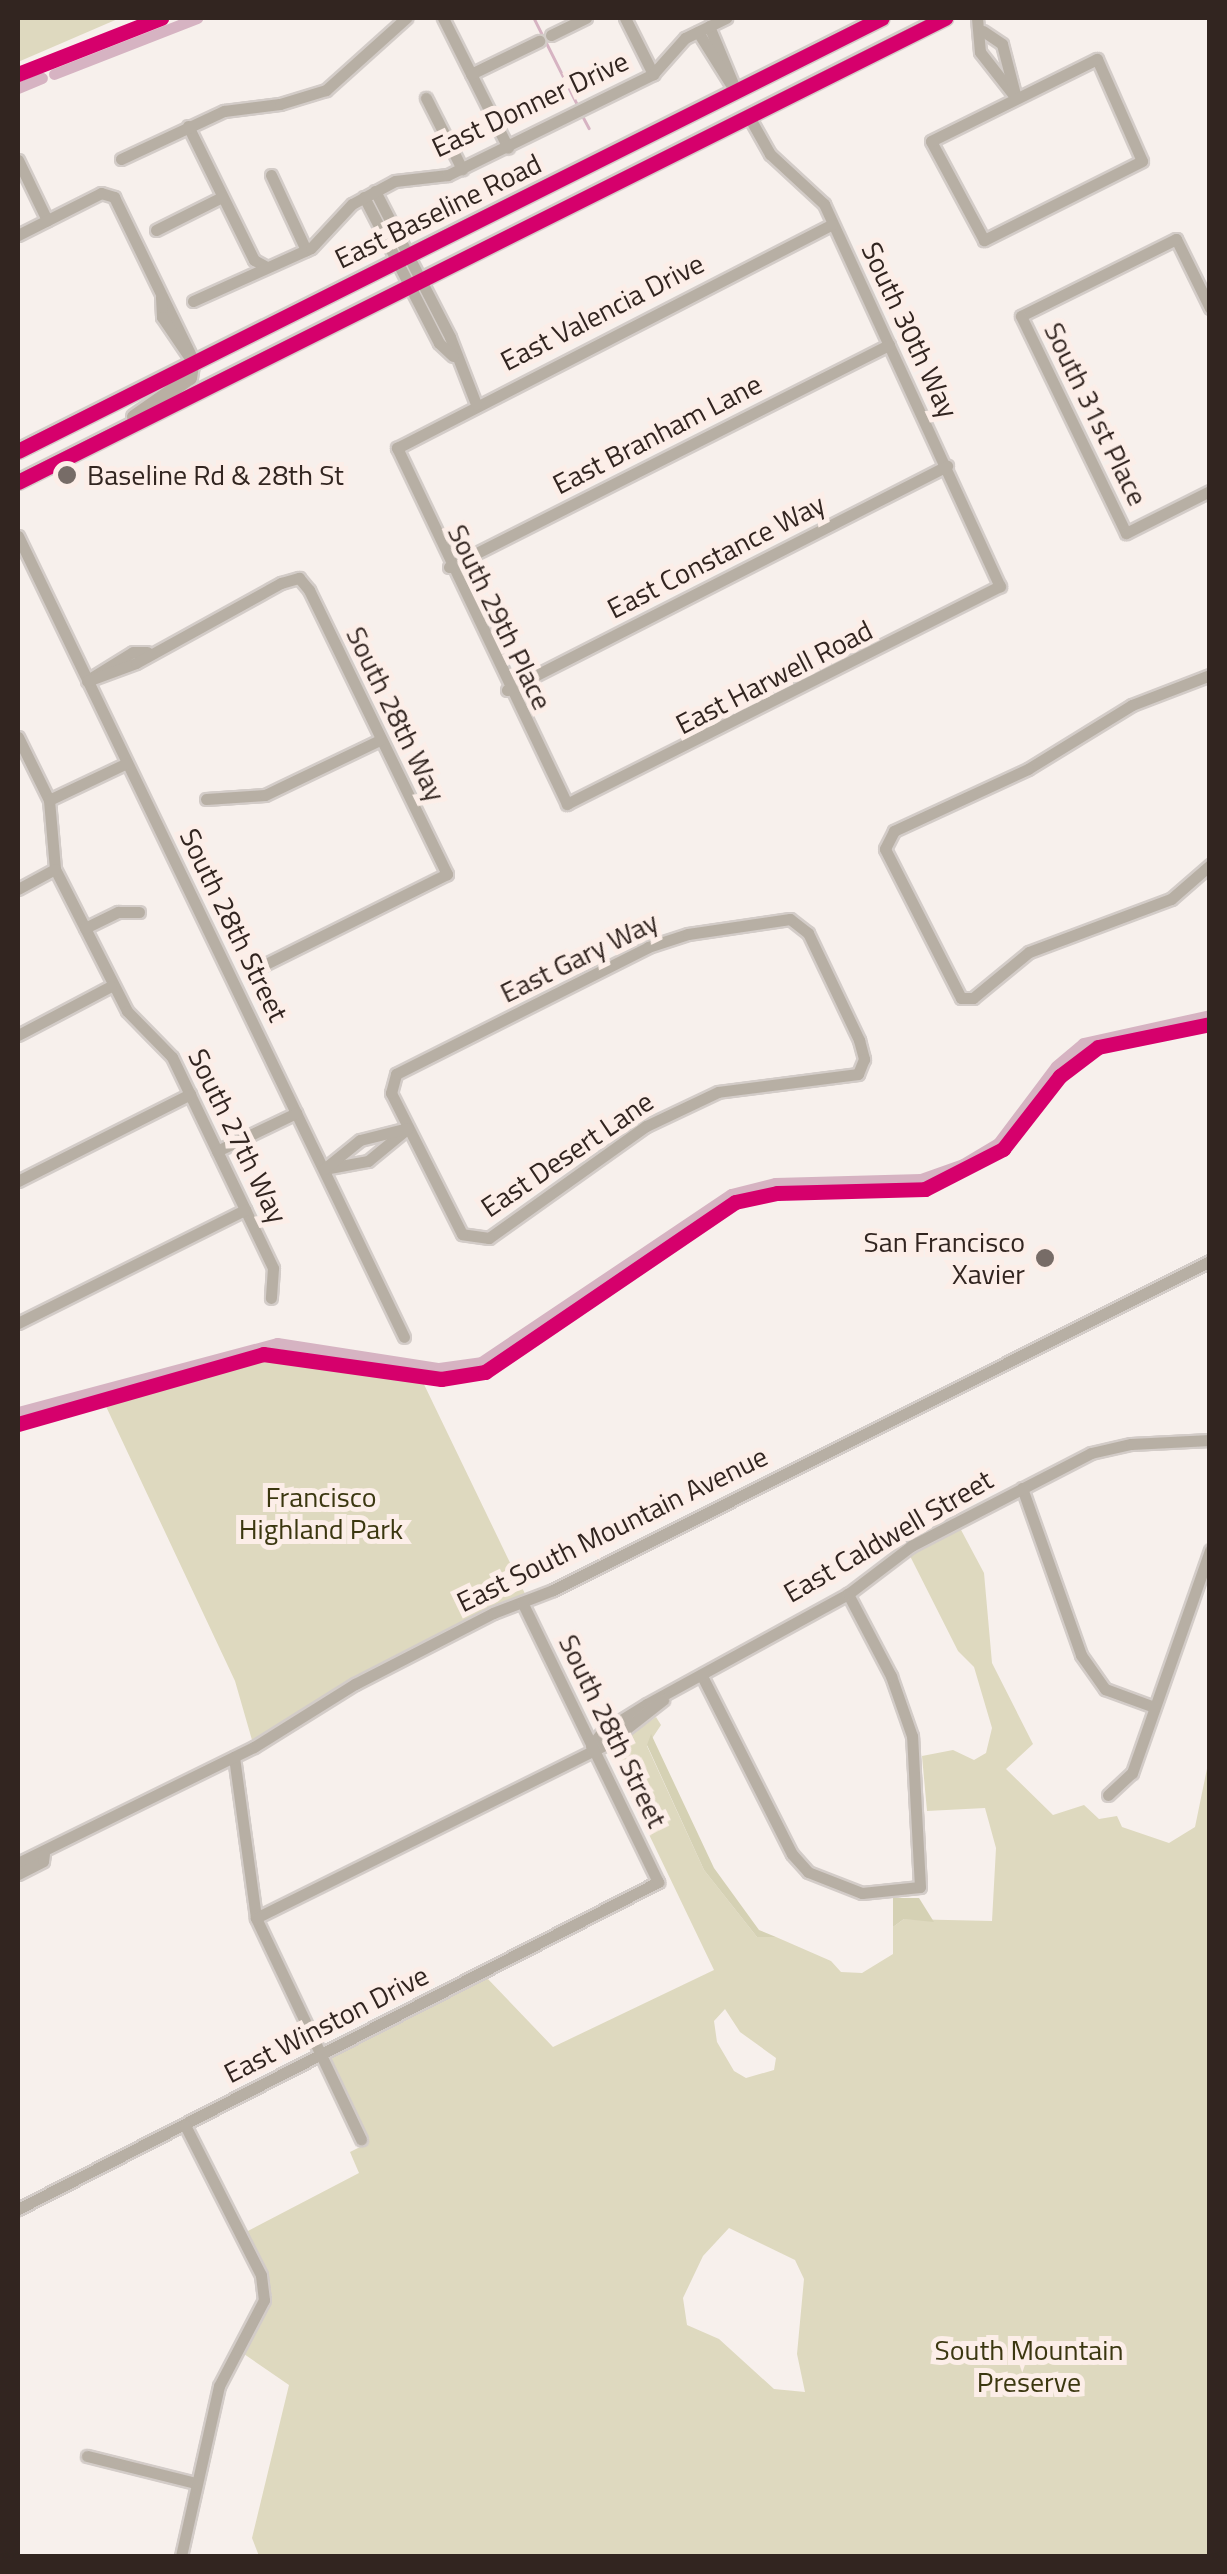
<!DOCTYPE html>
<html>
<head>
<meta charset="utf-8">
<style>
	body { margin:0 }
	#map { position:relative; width:1227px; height:2574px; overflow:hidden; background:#f7f0ec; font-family:"Titillium Web",sans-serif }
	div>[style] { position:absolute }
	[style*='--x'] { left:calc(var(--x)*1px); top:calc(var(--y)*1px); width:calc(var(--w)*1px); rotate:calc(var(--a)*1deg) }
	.green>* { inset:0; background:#ded9bf }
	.forest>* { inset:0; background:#d5d1b4 }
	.stream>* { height:2.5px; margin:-1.25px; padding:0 1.25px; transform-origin:1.25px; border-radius:1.25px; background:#d6b3c2 }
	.canal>* { height:11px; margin:-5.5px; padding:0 5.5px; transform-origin:5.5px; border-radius:5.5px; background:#d6b3c2 }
	.roads { filter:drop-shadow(2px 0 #d3ccc8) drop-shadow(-2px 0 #d3ccc8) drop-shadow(0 2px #d3ccc8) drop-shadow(0 -2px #d3ccc8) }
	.minor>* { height:11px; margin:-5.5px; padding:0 5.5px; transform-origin:5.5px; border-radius:5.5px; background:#b7afa4 }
	.major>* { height:14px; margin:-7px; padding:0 7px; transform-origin:7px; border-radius:7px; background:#b9afa3 }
	.cycleway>* { height:15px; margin:-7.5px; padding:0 7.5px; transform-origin:7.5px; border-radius:7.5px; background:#d6006c }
	.dots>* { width:28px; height:28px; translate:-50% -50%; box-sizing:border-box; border:5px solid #fceee8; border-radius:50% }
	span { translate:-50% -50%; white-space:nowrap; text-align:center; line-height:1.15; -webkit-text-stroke:10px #fceee8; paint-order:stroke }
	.street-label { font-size:28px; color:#322520 }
	.poi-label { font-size:28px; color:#322520 }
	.left { translate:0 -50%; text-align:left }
	.right { translate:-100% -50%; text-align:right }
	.park-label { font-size:28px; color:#3b3710 }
	.frame { position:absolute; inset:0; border:20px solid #322520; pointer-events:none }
</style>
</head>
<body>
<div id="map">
	<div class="green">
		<div style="clip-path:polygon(18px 18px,120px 18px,18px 62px)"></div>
		<div style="clip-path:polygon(285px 1349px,419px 1374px,528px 1600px,254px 1747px,235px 1681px,103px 1400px)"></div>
		<div style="clip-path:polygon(evenodd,960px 1528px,984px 1573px,992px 1663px,1033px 1744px,1006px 1769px,1053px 1815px,1084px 1805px,1099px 1819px,1117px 1816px,1122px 1827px,1169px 1843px,1195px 1827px,1209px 1759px,1209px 2556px,259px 2556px,252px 2538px,289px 2385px,244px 2354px,272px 2296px,246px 2232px,359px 2173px,350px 2152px,368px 2143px,326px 2060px,486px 1977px,553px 2047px,714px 1970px,608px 1749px,656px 1717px,661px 1725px,647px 1746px,704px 1870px,757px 1937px,776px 1937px,831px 1961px,841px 1972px,862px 1973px,893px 1954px,893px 1927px,904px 1919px,992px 1921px,996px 1848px,985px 1808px,927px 1811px,922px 1756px,953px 1750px,974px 1760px,986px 1753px,992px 1728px,974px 1667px,958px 1651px,910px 1556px,960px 1528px,725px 2009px,740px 2032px,776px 2058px,774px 2070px,746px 2078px,734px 2071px,717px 2042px,714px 2021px,725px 2009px,960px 1528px,729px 2228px,795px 2260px,804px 2279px,797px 2354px,805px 2392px,774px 2389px,719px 2339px,687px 2325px,683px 2298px,703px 2256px,729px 2228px)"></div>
	</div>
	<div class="forest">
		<div style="clip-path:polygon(651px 1734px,714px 1868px,759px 1930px,776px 1937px,757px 1937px,704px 1870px,647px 1745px)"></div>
		<div style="clip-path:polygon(893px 1898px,919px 1898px,934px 1922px,904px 1919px,893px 1927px)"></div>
	</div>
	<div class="stream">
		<div style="--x:534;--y:18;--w:98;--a:63.4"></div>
		<div style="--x:581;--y:113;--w:17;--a:62"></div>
	</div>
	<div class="canal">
		<div style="--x:54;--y:74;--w:154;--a:-21.4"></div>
		<div style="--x:18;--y:88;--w:26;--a:-23"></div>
		<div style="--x:18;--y:1412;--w:268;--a:-14.9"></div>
		<div style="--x:277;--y:1343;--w:164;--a:8.8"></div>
		<div style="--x:439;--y:1368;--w:42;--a:-8.1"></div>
		<div style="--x:481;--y:1362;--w:301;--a:-33.9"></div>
		<div style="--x:731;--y:1194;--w:45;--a:-14"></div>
		<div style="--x:775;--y:1183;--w:146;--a:-1.6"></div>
		<div style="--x:921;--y:1179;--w:45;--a:-19.7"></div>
		<div style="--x:963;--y:1164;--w:41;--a:-31"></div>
		<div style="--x:998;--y:1143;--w:96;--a:-53"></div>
		<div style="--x:1056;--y:1066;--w:35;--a:-40"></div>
		<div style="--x:1083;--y:1043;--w:130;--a:-12.4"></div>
	</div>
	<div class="roads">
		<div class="minor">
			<div style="--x:443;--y:18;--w:145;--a:63.4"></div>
			<div style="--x:625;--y:18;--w:63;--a:63.4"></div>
			<div style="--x:977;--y:18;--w:34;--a:85"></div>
			<div style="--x:980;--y:52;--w:58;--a:52"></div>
			<div style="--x:709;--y:26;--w:65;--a:67.4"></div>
			<div style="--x:983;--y:31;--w:23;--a:34"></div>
			<div style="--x:1002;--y:44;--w:56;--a:75.5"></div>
			<div style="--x:698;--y:32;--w:70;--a:57.9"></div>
			<div style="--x:551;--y:35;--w:39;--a:-26"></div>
			<div style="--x:1097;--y:59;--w:111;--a:66.2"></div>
			<div style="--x:1142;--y:161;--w:177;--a:153.4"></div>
			<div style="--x:984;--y:240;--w:112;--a:-118.2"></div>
			<div style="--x:931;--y:141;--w:185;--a:-26.3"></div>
			<div style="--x:471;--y:74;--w:76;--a:-25.9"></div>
			<div style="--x:426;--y:98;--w:80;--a:63.1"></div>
			<div style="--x:748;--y:115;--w:45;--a:60.6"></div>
			<div style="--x:770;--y:154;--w:74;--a:42.8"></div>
			<div style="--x:824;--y:204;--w:421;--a:65.3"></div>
			<div style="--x:1000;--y:586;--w:485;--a:153.3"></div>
			<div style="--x:567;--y:804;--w:395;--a:-115.5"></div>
			<div style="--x:397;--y:448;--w:489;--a:-27.2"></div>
			<div style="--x:188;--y:126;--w:149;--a:63.8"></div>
			<div style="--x:254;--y:260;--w:13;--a:29"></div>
			<div style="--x:121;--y:159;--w:114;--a:-25"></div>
			<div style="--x:224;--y:111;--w:56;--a:-7.1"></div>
			<div style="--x:280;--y:104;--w:48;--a:-16.9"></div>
			<div style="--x:326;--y:90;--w:108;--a:-42"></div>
			<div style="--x:18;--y:160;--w:67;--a:64.2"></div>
			<div style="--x:271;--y:175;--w:83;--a:65"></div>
			<div style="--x:375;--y:191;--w:164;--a:62.8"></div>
			<div style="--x:450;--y:337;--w:72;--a:68.8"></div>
			<div style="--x:364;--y:197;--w:164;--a:62.8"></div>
			<div style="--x:439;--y:343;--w:19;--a:43"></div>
			<div style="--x:156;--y:230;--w:74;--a:-26.6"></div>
			<div style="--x:18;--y:235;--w:93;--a:-26.8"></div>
			<div style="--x:101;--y:193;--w:14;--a:17"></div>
			<div style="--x:114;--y:197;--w:181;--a:64.1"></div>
			<div style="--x:161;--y:297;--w:20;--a:87"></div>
			<div style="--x:162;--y:317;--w:50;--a:55.7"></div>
			<div style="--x:193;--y:301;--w:129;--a:-24.2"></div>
			<div style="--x:311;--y:248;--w:60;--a:-47"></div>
			<div style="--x:352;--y:204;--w:49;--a:-28.1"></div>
			<div style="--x:395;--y:181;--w:53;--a:-6.5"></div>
			<div style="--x:448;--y:175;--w:229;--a:-26.2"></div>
			<div style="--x:653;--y:74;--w:48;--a:-48.4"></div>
			<div style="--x:685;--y:38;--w:46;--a:-26"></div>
			<div style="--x:1210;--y:308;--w:77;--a:-116.2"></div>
			<div style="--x:1176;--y:239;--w:173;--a:153.6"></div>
			<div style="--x:1021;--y:316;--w:241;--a:64.2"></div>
			<div style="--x:1126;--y:533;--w:94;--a:-26.6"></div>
			<div style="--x:18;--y:536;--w:889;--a:64.27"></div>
			<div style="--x:449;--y:567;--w:493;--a:-26.8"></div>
			<div style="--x:1210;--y:675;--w:84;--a:159"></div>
			<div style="--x:1132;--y:705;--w:122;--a:148.4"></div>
			<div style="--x:1028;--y:769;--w:148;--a:155.2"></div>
			<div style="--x:894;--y:831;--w:20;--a:117"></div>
			<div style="--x:885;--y:849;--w:167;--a:63"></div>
			<div style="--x:961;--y:998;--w:12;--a:0"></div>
			<div style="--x:973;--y:998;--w:72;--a:-39.4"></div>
			<div style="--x:1029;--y:952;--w:152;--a:-20.5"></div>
			<div style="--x:1171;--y:899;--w:52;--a:-41.1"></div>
			<div style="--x:91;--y:678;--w:49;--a:-31.8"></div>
			<div style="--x:133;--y:652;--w:14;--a:0"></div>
			<div style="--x:87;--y:681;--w:52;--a:-20.2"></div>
			<div style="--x:136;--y:663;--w:166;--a:-28.9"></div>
			<div style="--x:281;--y:583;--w:19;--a:-16"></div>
			<div style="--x:299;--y:578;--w:16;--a:50"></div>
			<div style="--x:309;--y:590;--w:316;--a:64.1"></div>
			<div style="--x:447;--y:874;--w:216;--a:153.6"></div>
			<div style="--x:507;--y:690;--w:494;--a:-27"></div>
			<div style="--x:18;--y:737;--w:70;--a:63.8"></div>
			<div style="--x:49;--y:800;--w:69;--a:85"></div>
			<div style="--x:55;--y:869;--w:159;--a:63.1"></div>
			<div style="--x:127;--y:1011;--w:64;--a:45.6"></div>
			<div style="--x:172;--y:1057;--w:234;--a:64.4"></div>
			<div style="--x:273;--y:1268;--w:30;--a:94"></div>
			<div style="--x:206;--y:799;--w:59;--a:-3.9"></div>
			<div style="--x:265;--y:795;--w:127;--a:-25.6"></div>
			<div style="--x:49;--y:800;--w:86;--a:-25.4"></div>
			<div style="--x:18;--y:889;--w:42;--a:-28.4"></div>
			<div style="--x:790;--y:919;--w:23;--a:38"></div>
			<div style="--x:808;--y:933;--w:119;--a:64.5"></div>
			<div style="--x:859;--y:1040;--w:20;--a:75"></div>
			<div style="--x:864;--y:1059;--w:16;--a:112"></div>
			<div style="--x:858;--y:1074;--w:141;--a:172.7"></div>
			<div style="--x:718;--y:1092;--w:80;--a:154.7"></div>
			<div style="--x:646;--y:1126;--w:193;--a:144.5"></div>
			<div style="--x:489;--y:1238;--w:27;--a:-172"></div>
			<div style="--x:462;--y:1234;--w:158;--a:-116.7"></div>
			<div style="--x:391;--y:1093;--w:20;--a:-75"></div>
			<div style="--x:396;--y:1074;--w:282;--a:-26.7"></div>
			<div style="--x:648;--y:947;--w:42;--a:-18"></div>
			<div style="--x:688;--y:934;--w:103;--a:-8.4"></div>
			<div style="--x:85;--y:928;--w:37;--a:-26"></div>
			<div style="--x:118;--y:912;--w:21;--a:0"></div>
			<div style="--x:18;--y:1035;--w:105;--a:-27.8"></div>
			<div style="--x:217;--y:1151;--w:88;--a:-25.7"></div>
			<div style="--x:324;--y:1169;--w:45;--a:-10.3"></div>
			<div style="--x:368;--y:1161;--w:52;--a:-39.5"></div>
			<div style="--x:324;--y:1169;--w:46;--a:-38.9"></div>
			<div style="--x:360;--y:1140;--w:49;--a:-14"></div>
			<div style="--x:18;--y:1181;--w:193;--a:-26.8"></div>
			<div style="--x:18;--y:1323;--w:254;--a:-26.5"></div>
			<div style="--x:1022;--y:1488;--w:177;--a:70.5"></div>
			<div style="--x:1081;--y:1655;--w:42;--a:54.8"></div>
			<div style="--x:1105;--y:1689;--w:52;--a:20.2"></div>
			<div style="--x:703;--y:1678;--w:197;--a:63.2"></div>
			<div style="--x:792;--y:1854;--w:24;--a:48"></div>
			<div style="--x:808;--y:1872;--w:58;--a:21.3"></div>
			<div style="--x:862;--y:1893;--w:58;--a:-5.9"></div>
			<div style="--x:920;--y:1887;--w:151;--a:-93"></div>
			<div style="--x:912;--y:1736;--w:64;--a:-109.3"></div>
			<div style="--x:891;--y:1676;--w:93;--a:-117.7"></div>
			<div style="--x:591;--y:1746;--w:18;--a:-52"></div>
			<div style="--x:602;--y:1732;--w:53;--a:-31.9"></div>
			<div style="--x:647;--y:1704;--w:229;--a:-28.7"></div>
			<div style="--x:848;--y:1594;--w:79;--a:-37.3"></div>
			<div style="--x:911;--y:1546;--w:203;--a:-27.3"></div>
			<div style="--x:1091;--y:1453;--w:41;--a:-12.7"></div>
			<div style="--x:1131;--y:1444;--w:79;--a:-2.9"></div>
			<div style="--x:234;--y:1757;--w:162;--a:82.2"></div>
			<div style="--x:256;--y:1918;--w:245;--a:64.6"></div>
			<div style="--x:1108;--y:1795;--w:33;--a:-43"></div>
			<div style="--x:1132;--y:1773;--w:236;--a:-70.7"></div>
			<div style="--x:18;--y:1863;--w:263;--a:-26.2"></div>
			<div style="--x:254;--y:1747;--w:119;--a:-32"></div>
			<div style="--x:355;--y:1684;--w:155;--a:-27.2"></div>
			<div style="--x:493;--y:1613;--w:64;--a:-21"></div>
			<div style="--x:553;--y:1590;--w:735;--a:-26.6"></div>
			<div style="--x:18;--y:1874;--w:28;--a:-27"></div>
			<div style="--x:43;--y:1861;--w:7;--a:-82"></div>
			<div style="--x:256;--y:1918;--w:393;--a:-26.4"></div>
			<div style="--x:608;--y:1743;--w:70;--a:-38"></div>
			<div style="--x:18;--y:2209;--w:719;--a:-27.06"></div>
			<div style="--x:658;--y:1882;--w:311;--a:-115.9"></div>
			<div style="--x:87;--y:2456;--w:111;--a:14"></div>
			<div style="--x:181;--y:2556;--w:174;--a:-77.4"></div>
			<div style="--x:219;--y:2386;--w:97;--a:-62.4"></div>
			<div style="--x:264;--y:2300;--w:25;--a:-97"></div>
			<div style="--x:261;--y:2275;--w:168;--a:-116.9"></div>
		</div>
		<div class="major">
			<div style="--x:134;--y:417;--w:68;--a:-34.9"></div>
			<div style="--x:190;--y:378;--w:18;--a:-81"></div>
			<div style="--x:18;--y:451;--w:966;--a:-26.62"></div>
			<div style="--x:18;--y:482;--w:1037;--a:-26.59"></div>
		</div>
	</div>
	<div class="cycleway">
		<div style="--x:18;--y:74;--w:154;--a:-21.4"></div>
		<div style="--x:18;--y:451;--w:966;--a:-26.62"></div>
		<div style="--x:18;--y:482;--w:1037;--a:-26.59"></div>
		<div style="--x:18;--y:1424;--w:255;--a:-15.9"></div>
		<div style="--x:263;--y:1354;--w:180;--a:8"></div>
		<div style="--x:441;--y:1379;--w:45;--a:-9"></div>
		<div style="--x:485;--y:1372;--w:302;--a:-34.2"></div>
		<div style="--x:735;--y:1202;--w:43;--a:-12.1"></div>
		<div style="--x:777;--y:1193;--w:148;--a:-1.5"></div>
		<div style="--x:925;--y:1189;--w:88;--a:-27.1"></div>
		<div style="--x:1003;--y:1149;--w:93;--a:-52"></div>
		<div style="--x:1060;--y:1076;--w:48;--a:-37.3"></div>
		<div style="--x:1098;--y:1047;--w:114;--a:-11.6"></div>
	</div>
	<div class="dots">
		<div style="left:67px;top:475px;background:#776c67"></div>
		<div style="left:1045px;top:1258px;background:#776c67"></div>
	</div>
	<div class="street-label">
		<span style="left:530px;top:104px;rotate:-25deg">East Donner Drive</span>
		<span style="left:438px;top:211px;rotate:-26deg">East Baseline Road</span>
		<span style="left:602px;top:312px;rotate:-27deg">East Valencia Drive</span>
		<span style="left:910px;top:330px;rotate:65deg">South 30th Way</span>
		<span style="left:1096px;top:414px;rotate:64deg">South 31st Place</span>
		<span style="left:657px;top:434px;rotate:-27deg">East Branham Lane</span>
		<span style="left:716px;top:556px;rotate:-27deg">East Constance Way</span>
		<span style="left:500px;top:617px;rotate:64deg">South 29th Place</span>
		<span style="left:774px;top:677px;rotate:-27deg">East Harwell Road</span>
		<span style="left:396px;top:714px;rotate:64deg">South 28th Way</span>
		<span style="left:234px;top:925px;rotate:64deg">South 28th Street</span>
		<span style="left:579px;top:957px;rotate:-26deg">East Gary Way</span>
		<span style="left:238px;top:1136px;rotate:64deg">South 27th Way</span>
		<span style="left:567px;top:1154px;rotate:-34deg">East Desert Lane</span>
		<span style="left:612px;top:1529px;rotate:-26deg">East South Mountain Avenue</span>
		<span style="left:888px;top:1536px;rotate:-30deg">East Caldwell Street</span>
		<span style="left:613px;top:1731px;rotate:64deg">South 28th Street</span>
		<span style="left:326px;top:2024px;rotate:-27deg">East Winston Drive</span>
	</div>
	<div class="poi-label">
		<span class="left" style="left:87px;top:475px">Baseline Rd &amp; 28th St</span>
		<span class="right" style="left:1025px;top:1258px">San Francisco<br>Xavier</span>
	</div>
	<div class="park-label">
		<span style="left:321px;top:1513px">Francisco<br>Highland Park</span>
		<span style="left:1029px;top:2366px">South Mountain<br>Preserve</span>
	</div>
	<div class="frame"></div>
</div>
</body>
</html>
